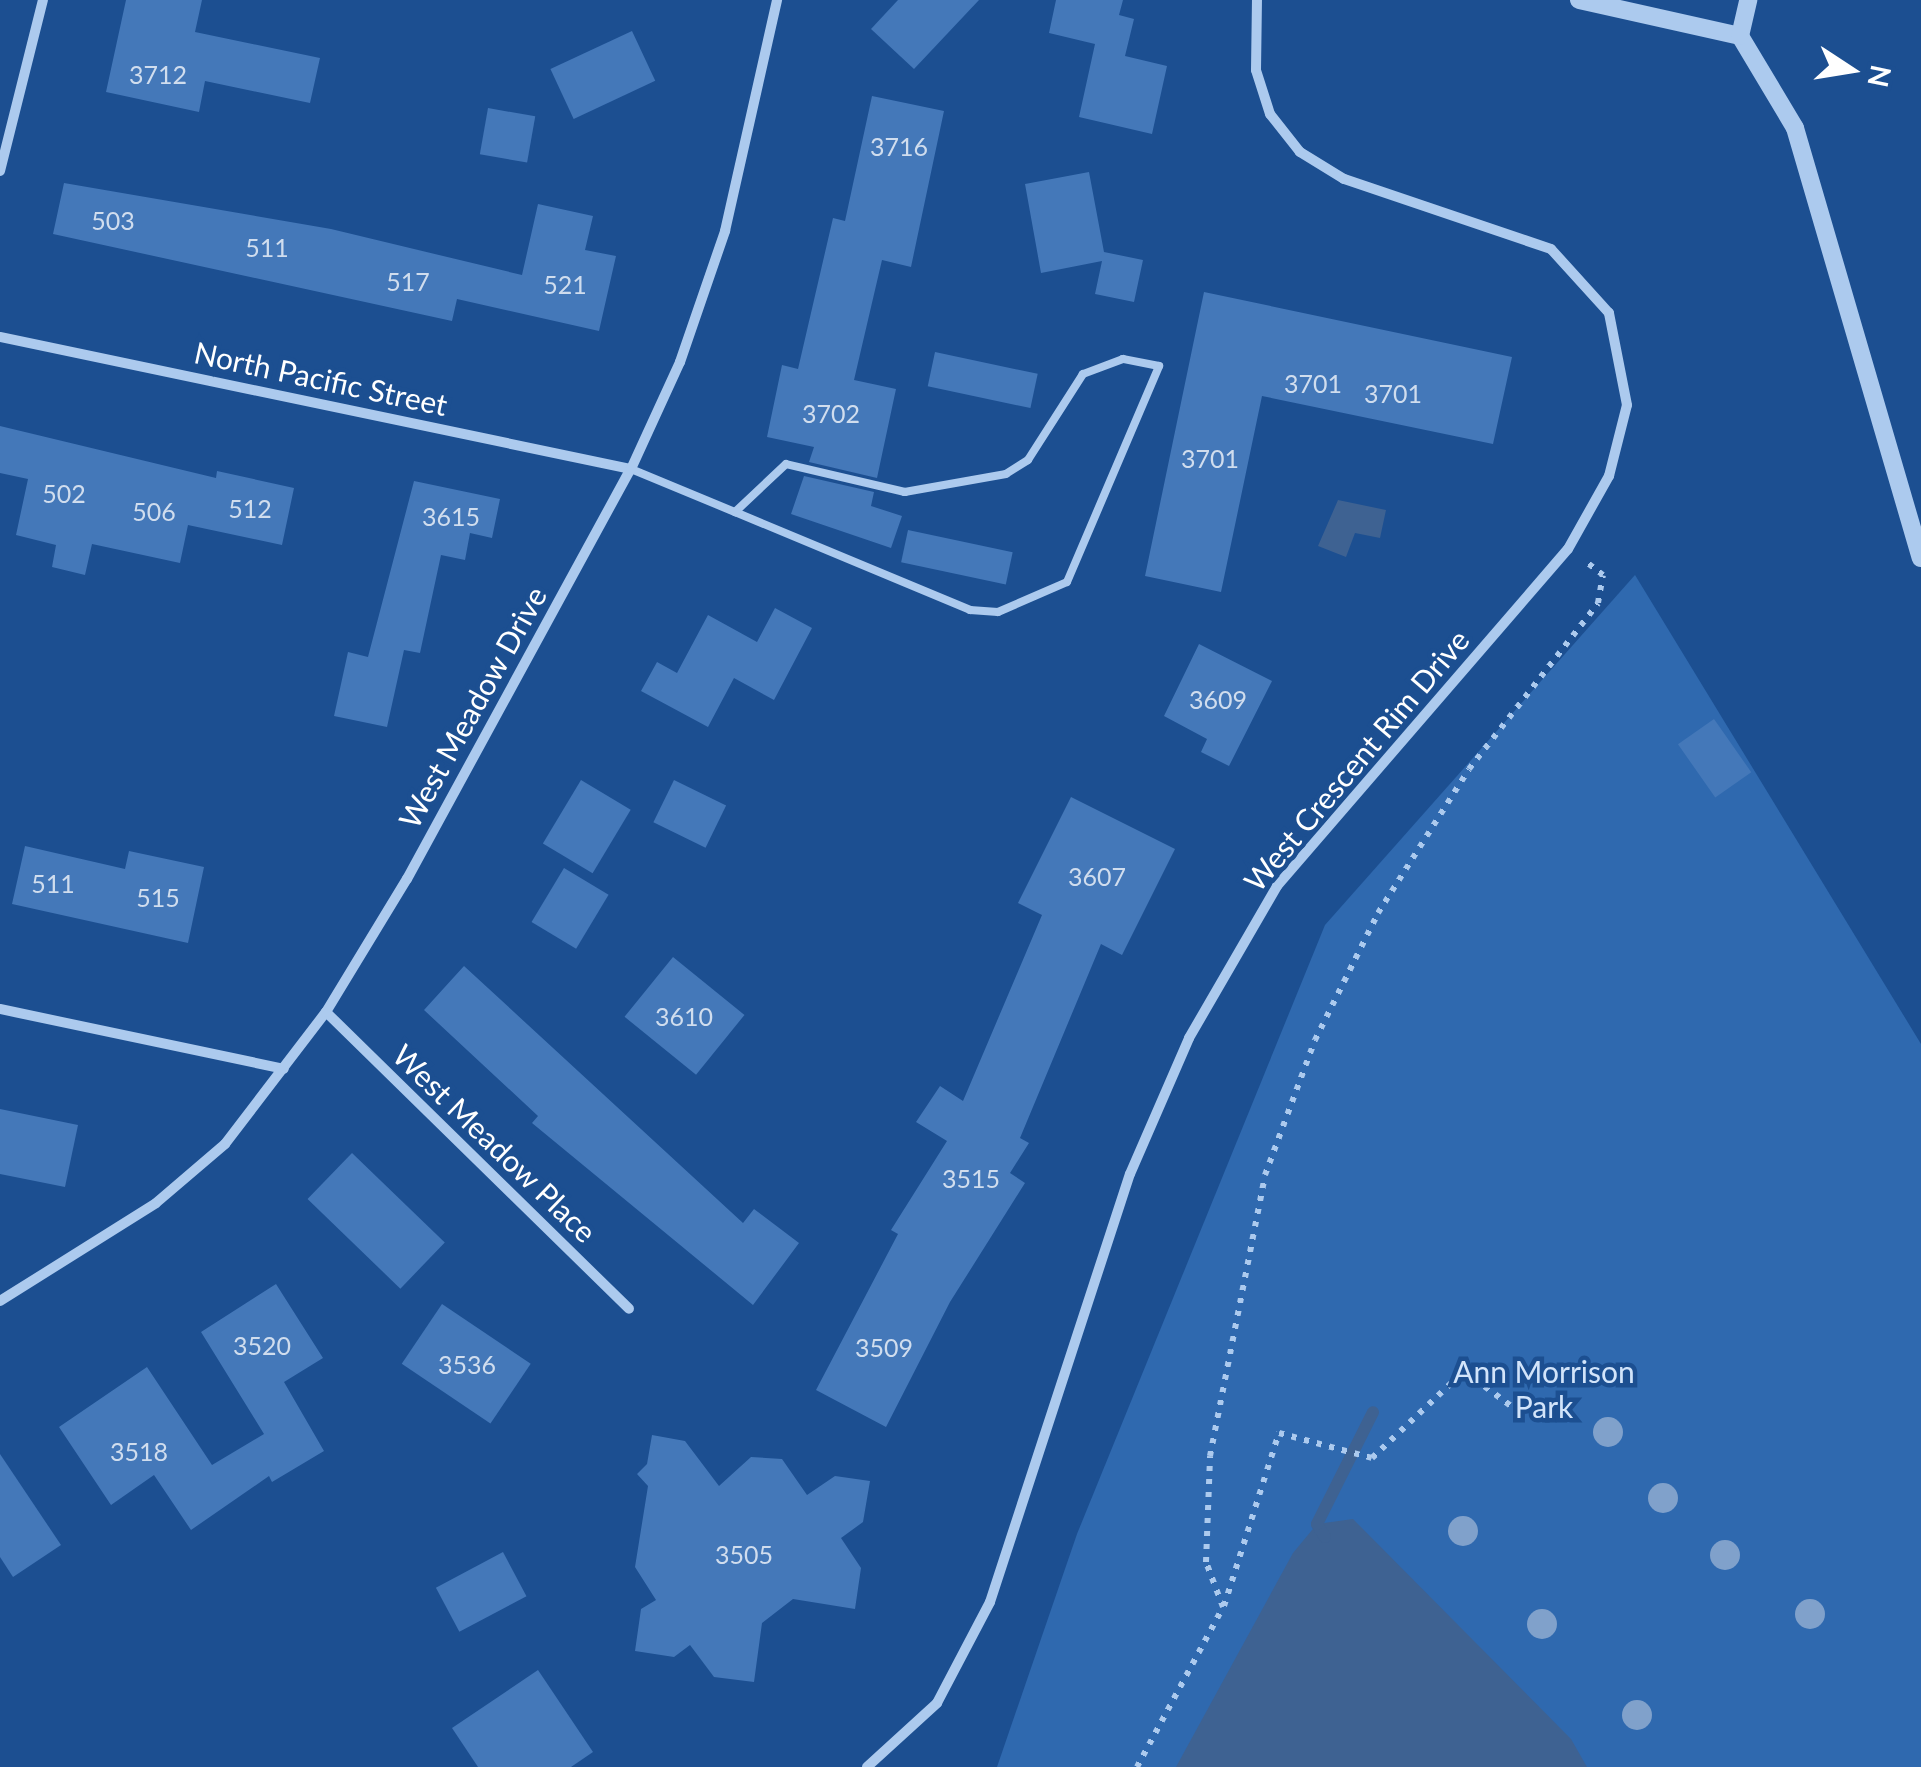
<!DOCTYPE html>
<html>
<head>
<meta charset="utf-8">
<style>
	body { margin:0 }
	#map { position:relative; width:1921px; height:1767px; overflow:hidden; background:#1c4f91; font-family:Lato,sans-serif }
	div>[style] { position:absolute }
	[style*='--x'] { left:calc(var(--x)*1px); top:calc(var(--y)*1px); width:calc(var(--w)*1px); rotate:calc(var(--a)*1deg) }
	.green>* { inset:0; background:#2f69af }
	.water>* { inset:0; background:#3e6292 }
	.stream>* { height:12px; margin:-6px; padding:0 6px; transform-origin:6px; border-radius:6px; background:#3e6292 }
	.building>* { inset:0; background:#4478b9; transform-origin:0 0 }
	.path>* { height:6px; margin-top:-3px; transform-origin:0; background:repeating-linear-gradient(90deg,#accaee 0 5px,transparent 0 13px) }
	.service>* { height:8px; margin:-4px; padding:0 4px; transform-origin:4px; border-radius:4px; background:#accaee }
	.minor>* { height:10px; margin:-5px; padding:0 5px; transform-origin:5px; border-radius:5px; background:#accaee }
	.tertiary>* { height:18px; margin:-9px; padding:0 9px; transform-origin:9px; border-radius:9px; background:#accaee }
	.trees>* { width:30px; height:30px; margin:-15px; border-radius:50%; background:#80a1cb }
	span { translate:-50% -50%; white-space:nowrap; text-align:center; line-height:1.15; -webkit-text-stroke:9px #1c4f91; paint-order:stroke }
	.number-label { font-size:25px; color:#d0ddee }
	.number-label span { -webkit-text-stroke-width:0 }
	.street-label { font-size:30px; color:#fff }
	.park-label { font-size:30px; color:#d2e4fa }
	.north { position:absolute; left:1801px; top:20px; width:100px; height:100px; -webkit-text-stroke:8px #1c4f91; paint-order:stroke; rotate:102deg; font-size:28px; font-weight:700; line-height:40px; text-align:center; color:#fff }
	.north::after { content:''; display:block; margin:auto; width:35px; height:45px; background:#fff; clip-path:polygon(50% 0,100% 100%,50% 72%,0 100%) }
</style>
</head>
<body>
<div id="map">
	<div class="green">
		<div style="clip-path:polygon(1635px 575px,1921px 1044px,1921px 1767px,997px 1767px,1077px 1534px,1325px 925px)"></div>
	</div>
	<div class="water">
		<div style="clip-path:polygon(1338px 500px,1386px 510px,1380px 538px,1355px 533px,1346px 557px,1318px 546px)"></div>
		<div style="clip-path:polygon(1353px 1519px,1571px 1739px,1587px 1767px,1176px 1767px,1293px 1553px,1317px 1524px)"></div>
	</div>
	<div class="stream">
		<div style="--x:1325;--y:1537;--w:15;--a:-122"></div>
		<div style="--x:1317;--y:1524;--w:125;--a:-63.4"></div>
	</div>
	<div class="building">
		<div style="clip-path:polygon(126px 0,202px 0,195px 32px,320px 58px,310px 103px,205px 81px,199px 112px,106px 92px)"></div>
		<div style="clip-path:polygon(898px 0,979px 0,914px 69px,871px 29px)"></div>
		<div style="clip-path:polygon(1056px 0,1123px 0,1119px 15px,1134px 19px,1125px 56px,1167px 66px,1152px 134px,1079px 117px,1095px 44px,1049px 33px)"></div>
		<div style="left:632px;top:31px;width:55px;height:90px;rotate:65deg"></div>
		<div style="clip-path:polygon(872px 96px,944px 111px,911px 267px,882px 260px,854px 380px,896px 389px,877px 478px,809px 462px,814px 447px,767px 437px,782px 365px,798px 369px,833px 218px,845px 221px)"></div>
		<div style="left:488px;top:108px;width:48px;height:47px;rotate:10deg"></div>
		<div style="clip-path:polygon(1089px 172px,1104px 252px,1143px 260px,1134px 302px,1095px 294px,1102px 261px,1041px 273px,1025px 184px)"></div>
		<div style="clip-path:polygon(64px 183px,331px 229px,522px 275px,538px 204px,593px 216px,585px 250px,616px 256px,599px 331px,457px 299px,452px 321px,53px 234px)"></div>
		<div style="clip-path:polygon(1204px 292px,1512px 357px,1493px 444px,1262px 396px,1221px 592px,1145px 576px)"></div>
		<div style="left:935px;top:352px;width:105px;height:35px;rotate:12deg"></div>
		<div style="clip-path:polygon(0 426px,216px 478px,217px 471px,294px 488px,282px 545px,188px 525px,180px 563px,92px 544px,85px 575px,52px 567px,56px 545px,16px 535px,28px 479px,0 473px)"></div>
		<div style="clip-path:polygon(804px 476px,874px 492px,871px 506px,902px 516px,891px 548px,791px 514px)"></div>
		<div style="clip-path:polygon(414px 481px,500px 499px,492px 538px,470px 533px,465px 560px,441px 555px,420px 653px,404px 650px,387px 727px,334px 716px,348px 652px,368px 657px)"></div>
		<div style="left:908px;top:530px;width:107px;height:33px;rotate:12deg"></div>
		<div style="clip-path:polygon(775px 608px,812px 628px,774px 700px,734px 678px,708px 727px,641px 691px,657px 662px,677px 673px,708px 615px,757px 642px)"></div>
		<div style="clip-path:polygon(1199px 644px,1272px 681px,1229px 766px,1201px 752px,1207px 739px,1164px 716px)"></div>
		<div style="left:1714px;top:719px;width:65px;height:44px;rotate:55deg"></div>
		<div style="left:581px;top:780px;width:58px;height:74px;rotate:31deg"></div>
		<div style="left:674px;top:780px;width:58px;height:47px;rotate:26deg"></div>
		<div style="clip-path:polygon(1071px 797px,1175px 849px,1122px 955px,1101px 944px,1020px 1138px,1029px 1143px,1010px 1173px,1025px 1183px,950px 1302px,886px 1427px,816px 1390px,898px 1234px,891px 1230px,947px 1141px,916px 1122px,940px 1086px,963px 1101px,1042px 915px,1018px 903px)"></div>
		<div style="clip-path:polygon(25px 846px,125px 869px,129px 851px,204px 867px,188px 943px,12px 904px)"></div>
		<div style="left:564px;top:868px;width:52px;height:63px;rotate:31deg"></div>
		<div style="left:673px;top:957px;width:92px;height:77px;rotate:39deg"></div>
		<div style="clip-path:polygon(464px 966px,743px 1223px,754px 1209px,799px 1243px,753px 1305px,532px 1123px,538px 1116px,424px 1010px)"></div>
		<div style="clip-path:polygon(0 1109px,78px 1125px,65px 1187px,0 1174px)"></div>
		<div style="left:352px;top:1153px;width:129px;height:64px;rotate:44deg"></div>
		<div style="clip-path:polygon(276px 1284px,323px 1358px,284px 1382px,324px 1451px,272px 1482px,269px 1476px,191px 1530px,154px 1475px,111px 1505px,59px 1427px,147px 1367px,212px 1465px,264px 1434px,201px 1332px)"></div>
		<div style="left:442px;top:1304px;width:107px;height:72px;rotate:34deg"></div>
		<div style="clip-path:polygon(652px 1435px,685px 1441px,719px 1486px,751px 1457px,782px 1459px,807px 1495px,835px 1476px,870px 1481px,863px 1522px,841px 1538px,861px 1568px,855px 1609px,793px 1599px,762px 1623px,754px 1682px,714px 1677px,690px 1645px,674px 1657px,635px 1651px,641px 1609px,656px 1600px,635px 1567px,648px 1486px,637px 1474px,647px 1464px)"></div>
		<div style="clip-path:polygon(0 1454px,61px 1545px,13px 1577px,0 1557px)"></div>
		<div style="left:503px;top:1552px;width:50px;height:76px;rotate:62deg"></div>
		<div style="clip-path:polygon(538px 1670px,593px 1752px,571px 1767px,478px 1767px,452px 1728px)"></div>
	</div>
	<div class="path">
		<div style="--x:1224;--y:1606;--w:182;--a:-72.4"></div>
		<div style="--x:1279;--y:1433;--w:96;--a:15"></div>
		<div style="--x:1372;--y:1458;--w:127;--a:-43.4"></div>
		<div style="--x:1464;--y:1371;--w:64;--a:36.7"></div>
		<div style="--x:1137;--y:1767;--w:182;--a:-61.7"></div>
		<div style="--x:1223;--y:1607;--w:48;--a:-110.7"></div>
		<div style="--x:1206;--y:1562;--w:106;--a:-87.8"></div>
		<div style="--x:1210;--y:1456;--w:286;--a:-78.9"></div>
		<div style="--x:1265;--y:1175;--w:144;--a:-69.7"></div>
		<div style="--x:1315;--y:1040;--w:142;--a:-63.6"></div>
		<div style="--x:1378;--y:913;--w:170;--a:-57.7"></div>
		<div style="--x:1469;--y:769;--w:210;--a:-52.1"></div>
		<div style="--x:1598;--y:603;--w:28;--a:-80"></div>
		<div style="--x:1603;--y:575;--w:23;--a:-142"></div>
	</div>
	<div class="service">
		<div style="--x:631;--y:469;--w:113;--a:22.5"></div>
		<div style="--x:735;--y:512;--w:255;--a:22.6"></div>
		<div style="--x:970;--y:610;--w:28;--a:4"></div>
		<div style="--x:998;--y:612;--w:75;--a:-23.5"></div>
		<div style="--x:1067;--y:582;--w:235;--a:-66.9"></div>
		<div style="--x:1159;--y:366;--w:37;--a:-169"></div>
		<div style="--x:1123;--y:359;--w:43;--a:159.4"></div>
		<div style="--x:1083;--y:374;--w:102;--a:122.6"></div>
		<div style="--x:1028;--y:460;--w:26;--a:148"></div>
		<div style="--x:1006;--y:474;--w:103;--a:169.9"></div>
		<div style="--x:905;--y:492;--w:122;--a:-166.8"></div>
		<div style="--x:786;--y:464;--w:70;--a:136.7"></div>
	</div>
	<div class="minor">
		<div style="--x:0;--y:171;--w:176;--a:-75.9"></div>
		<div style="--x:0;--y:337;--w:645;--a:11.82"></div>
		<div style="--x:0;--y:1009;--w:290;--a:11.9"></div>
		<div style="--x:326;--y:1012;--w:424;--a:44.4"></div>
		<div style="--x:0;--y:1301;--w:184;--a:-32.1"></div>
		<div style="--x:156;--y:1203;--w:91;--a:-40.5"></div>
		<div style="--x:225;--y:1144;--w:166;--a:-52.6"></div>
		<div style="--x:326;--y:1012;--w:156;--a:-58.7"></div>
		<div style="--x:407;--y:879;--w:467;--a:-61.4"></div>
		<div style="--x:631;--y:469;--w:118;--a:-65.4"></div>
		<div style="--x:680;--y:362;--w:139;--a:-71"></div>
		<div style="--x:725;--y:231;--w:237;--a:-77.3"></div>
		<div style="--x:867;--y:1767;--w:95;--a:-42.4"></div>
		<div style="--x:937;--y:1703;--w:114;--a:-62.3"></div>
		<div style="--x:990;--y:1602;--w:450;--a:-71.9"></div>
		<div style="--x:1130;--y:1174;--w:148;--a:-66.5"></div>
		<div style="--x:1189;--y:1038;--w:176;--a:-59.9"></div>
		<div style="--x:1277;--y:886;--w:445;--a:-49.2"></div>
		<div style="--x:1568;--y:549;--w:84;--a:-60.7"></div>
		<div style="--x:1609;--y:476;--w:73;--a:-75.8"></div>
		<div style="--x:1627;--y:405;--w:94;--a:-101.1"></div>
		<div style="--x:1609;--y:313;--w:86;--a:-132.2"></div>
		<div style="--x:1551;--y:249;--w:219;--a:-161.3"></div>
		<div style="--x:1344;--y:179;--w:52;--a:-148.5"></div>
		<div style="--x:1300;--y:152;--w:48;--a:-128.3"></div>
		<div style="--x:1270;--y:114;--w:46;--a:-107.7"></div>
		<div style="--x:1256;--y:70;--w:70;--a:-89.2"></div>
	</div>
	<div class="tertiary">
		<div style="--x:1579;--y:0;--w:165;--a:12.6"></div>
		<div style="--x:1740;--y:36;--w:107;--a:59.1"></div>
		<div style="--x:1795;--y:128;--w:448;--a:73.7"></div>
		<div style="--x:1740;--y:36;--w:37;--a:-77"></div>
	</div>
	<div class="trees">
		<div style="left:1608px;top:1432px"></div>
		<div style="left:1663px;top:1498px"></div>
		<div style="left:1463px;top:1531px"></div>
		<div style="left:1725px;top:1555px"></div>
		<div style="left:1810px;top:1614px"></div>
		<div style="left:1542px;top:1624px"></div>
		<div style="left:1637px;top:1715px"></div>
	</div>
	<div class="number-label">
		<span style="left:158px;top:74px">3712</span>
		<span style="left:899px;top:146px">3716</span>
		<span style="left:113px;top:220px">503</span>
		<span style="left:267px;top:247px">511</span>
		<span style="left:408px;top:281px">517</span>
		<span style="left:565px;top:284px">521</span>
		<span style="left:1313px;top:383px">3701</span>
		<span style="left:1393px;top:393px">3701</span>
		<span style="left:831px;top:413px">3702</span>
		<span style="left:1210px;top:458px">3701</span>
		<span style="left:64px;top:493px">502</span>
		<span style="left:250px;top:508px">512</span>
		<span style="left:154px;top:511px">506</span>
		<span style="left:451px;top:516px">3615</span>
		<span style="left:1218px;top:699px">3609</span>
		<span style="left:1097px;top:876px">3607</span>
		<span style="left:53px;top:883px">511</span>
		<span style="left:158px;top:897px">515</span>
		<span style="left:684px;top:1016px">3610</span>
		<span style="left:971px;top:1178px">3515</span>
		<span style="left:262px;top:1345px">3520</span>
		<span style="left:884px;top:1347px">3509</span>
		<span style="left:467px;top:1364px">3536</span>
		<span style="left:139px;top:1451px">3518</span>
		<span style="left:744px;top:1554px">3505</span>
	</div>
	<div class="street-label">
		<span style="left:321px;top:378px;rotate:12deg">North Pacific Street</span>
		<span style="left:472px;top:707px;rotate:-61deg">West Meadow Drive</span>
		<span style="left:1356px;top:760px;rotate:-50deg">West Crescent Rim Drive</span>
		<span style="left:495px;top:1143px;rotate:44deg">West Meadow Place</span>
	</div>
	<div class="park-label">
		<span style="left:1544px;top:1388px">Ann Morrison<br>Park</span>
	</div>
	<div class="north">N</div>
</div>
</body>
</html>
